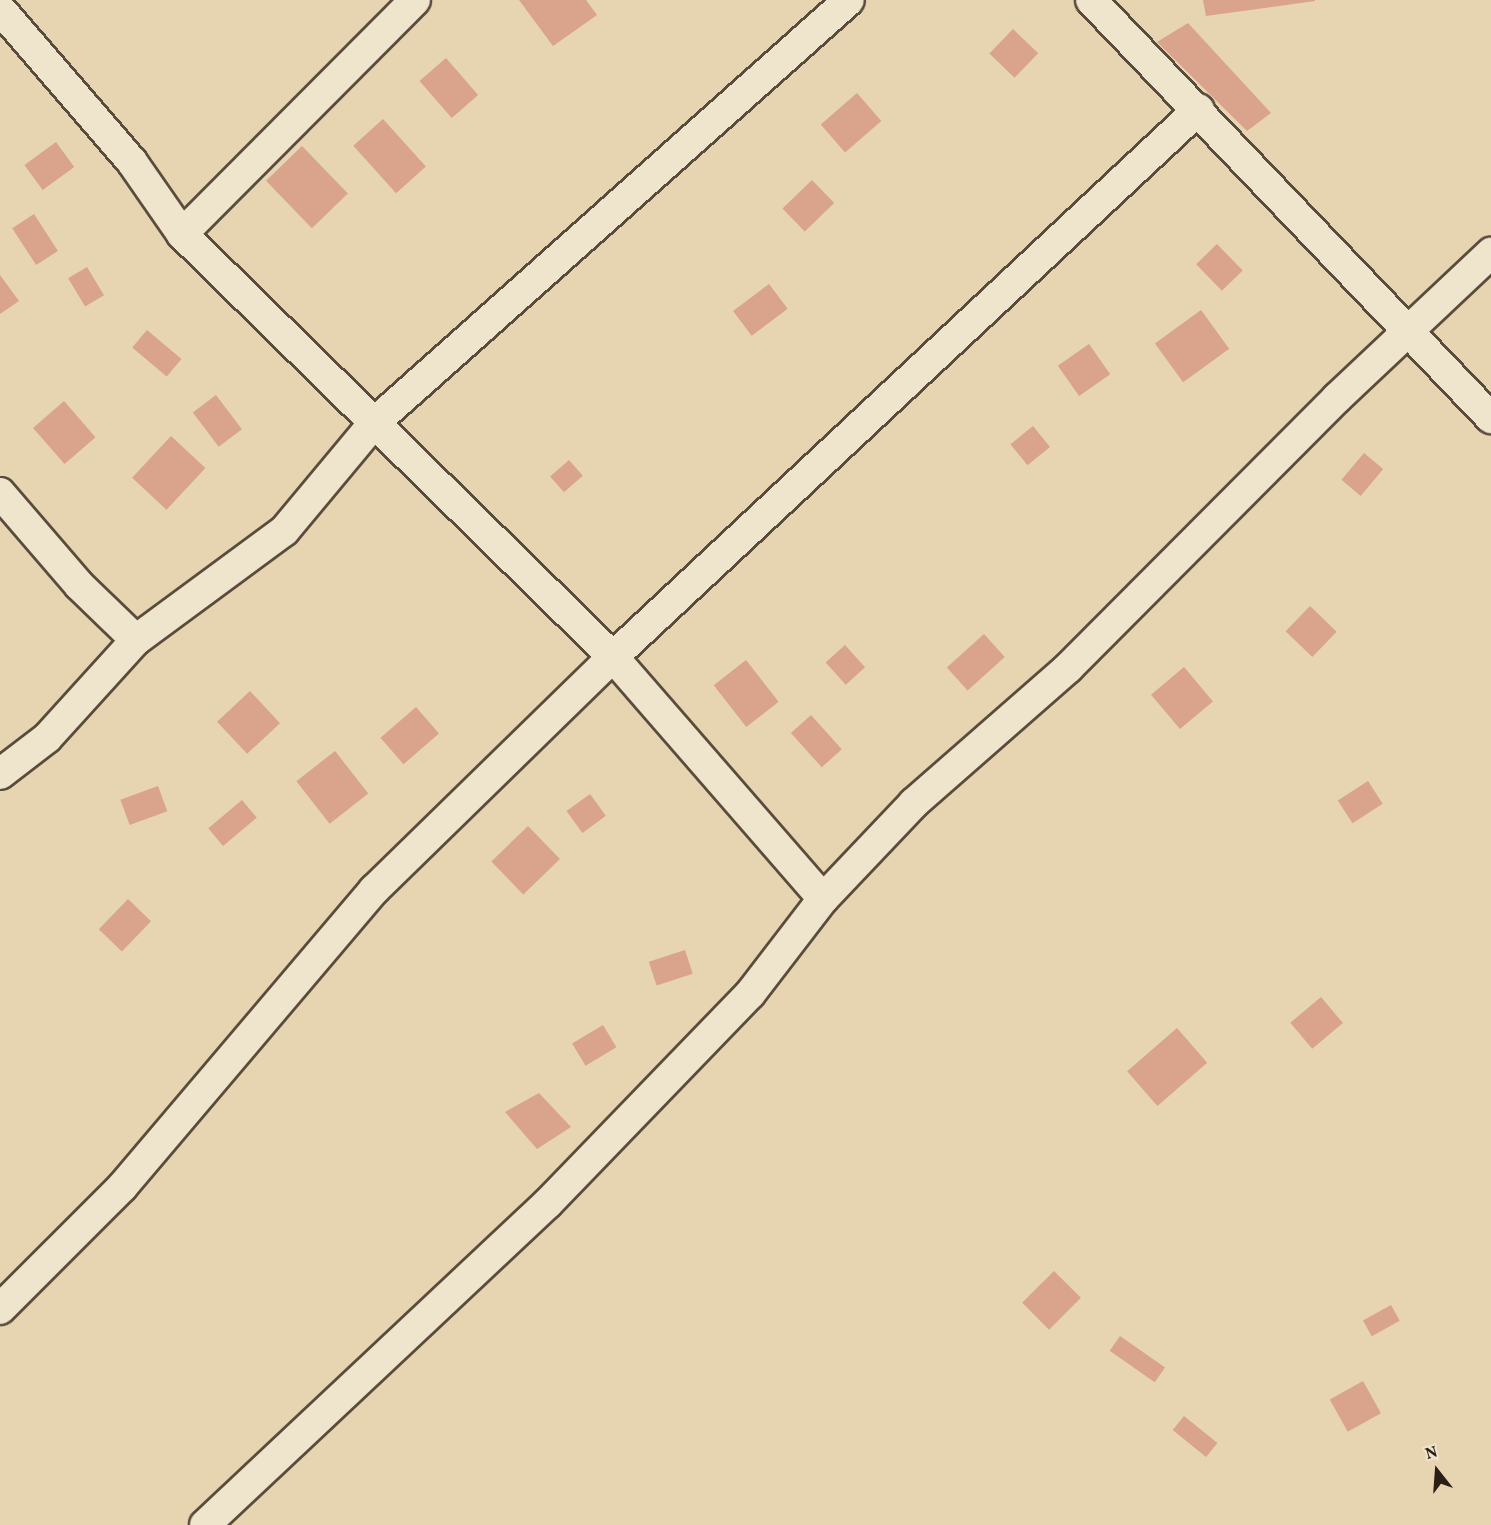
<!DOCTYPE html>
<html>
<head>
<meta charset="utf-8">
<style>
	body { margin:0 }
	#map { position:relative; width:1491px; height:1525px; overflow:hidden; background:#e6d5b0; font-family:Vollkorn,serif }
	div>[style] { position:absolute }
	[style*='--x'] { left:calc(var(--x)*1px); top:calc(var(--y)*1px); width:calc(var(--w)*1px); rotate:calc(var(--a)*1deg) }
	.building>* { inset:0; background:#d9a38c; transform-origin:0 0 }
	.roads { filter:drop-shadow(2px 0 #5a4c3c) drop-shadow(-2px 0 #5a4c3c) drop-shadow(0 2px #5a4c3c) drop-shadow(0 -2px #5a4c3c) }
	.minor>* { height:30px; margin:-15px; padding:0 15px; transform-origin:15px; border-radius:15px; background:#efe4cc }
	span { translate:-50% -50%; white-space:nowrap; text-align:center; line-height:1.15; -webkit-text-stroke:5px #efe4cc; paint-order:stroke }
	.north { position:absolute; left:1407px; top:1441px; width:60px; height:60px; -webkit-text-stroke:4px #efe4cc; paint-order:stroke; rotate:343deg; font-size:16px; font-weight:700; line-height:24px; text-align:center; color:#2b1e16 }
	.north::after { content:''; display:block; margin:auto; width:21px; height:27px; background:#2b1e16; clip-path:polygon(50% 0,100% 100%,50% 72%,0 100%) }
</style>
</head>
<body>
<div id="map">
	<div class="building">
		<div style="clip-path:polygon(519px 0,586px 0,597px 15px,553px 46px)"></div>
		<div style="clip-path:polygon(1203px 0,1315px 0,1315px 1px,1206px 16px)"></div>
		<div style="clip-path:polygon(1188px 23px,1271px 113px,1247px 131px,1157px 42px)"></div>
		<div style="left:1013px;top:29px;width:35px;height:34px;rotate:44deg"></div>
		<div style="left:446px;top:58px;width:49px;height:35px;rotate:49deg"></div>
		<div style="left:857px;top:93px;width:37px;height:48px;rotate:49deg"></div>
		<div style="left:383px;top:119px;width:64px;height:40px;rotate:48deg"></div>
		<div style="left:56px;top:142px;width:31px;height:39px;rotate:54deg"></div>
		<div style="left:302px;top:146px;width:66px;height:50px;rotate:46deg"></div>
		<div style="left:812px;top:180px;width:32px;height:41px;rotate:46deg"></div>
		<div style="left:34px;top:214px;width:44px;height:26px;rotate:57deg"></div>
		<div style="left:1217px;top:244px;width:37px;height:29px;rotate:46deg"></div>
		<div style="left:87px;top:267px;width:33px;height:22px;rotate:59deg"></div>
		<div style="clip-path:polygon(0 275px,19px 301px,0 314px)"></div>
		<div style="left:769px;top:284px;width:31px;height:45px;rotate:53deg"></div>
		<div style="left:1201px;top:310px;width:48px;height:57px;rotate:54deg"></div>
		<div style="left:147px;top:330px;width:45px;height:23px;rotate:40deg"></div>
		<div style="left:1089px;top:344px;width:37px;height:38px;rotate:55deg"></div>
		<div style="left:216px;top:395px;width:43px;height:29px;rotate:53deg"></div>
		<div style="left:64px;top:401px;width:48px;height:41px;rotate:49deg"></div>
		<div style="left:1033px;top:426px;width:27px;height:29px;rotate:51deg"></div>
		<div style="left:171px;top:436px;width:47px;height:57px;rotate:43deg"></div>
		<div style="left:1364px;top:453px;width:25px;height:35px;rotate:40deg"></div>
		<div style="left:569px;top:460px;width:21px;height:25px;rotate:49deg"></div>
		<div style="left:1310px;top:606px;width:37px;height:35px;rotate:44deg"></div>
		<div style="left:984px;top:634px;width:31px;height:50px;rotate:48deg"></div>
		<div style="left:845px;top:645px;width:30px;height:26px;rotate:48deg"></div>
		<div style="left:746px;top:660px;width:53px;height:41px;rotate:52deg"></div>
		<div style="left:1184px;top:667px;width:45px;height:43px;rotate:50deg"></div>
		<div style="left:250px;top:691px;width:44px;height:45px;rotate:47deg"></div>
		<div style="left:416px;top:707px;width:35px;height:47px;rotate:49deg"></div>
		<div style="left:811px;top:715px;width:46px;height:27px;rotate:48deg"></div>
		<div style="left:335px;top:751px;width:54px;height:49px;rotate:52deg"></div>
		<div style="left:1368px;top:781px;width:27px;height:36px;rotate:57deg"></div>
		<div style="left:158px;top:786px;width:27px;height:40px;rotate:70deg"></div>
		<div style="left:590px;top:794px;width:27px;height:29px;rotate:54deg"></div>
		<div style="left:242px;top:800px;width:23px;height:44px;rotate:50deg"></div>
		<div style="left:528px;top:826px;width:46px;height:51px;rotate:46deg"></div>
		<div style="left:128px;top:899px;width:32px;height:42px;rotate:44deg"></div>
		<div style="left:685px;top:950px;width:25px;height:38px;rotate:72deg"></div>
		<div style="left:1321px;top:997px;width:34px;height:40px;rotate:50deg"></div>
		<div style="left:603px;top:1025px;width:26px;height:36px;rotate:59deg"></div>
		<div style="left:1177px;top:1028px;width:46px;height:66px;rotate:49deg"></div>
		<div style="clip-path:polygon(539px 1093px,571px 1127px,537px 1149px,505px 1112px)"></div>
		<div style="left:1054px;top:1271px;width:38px;height:45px;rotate:45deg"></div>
		<div style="left:1391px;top:1305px;width:18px;height:32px;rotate:61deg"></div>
		<div style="left:1120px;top:1336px;width:55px;height:18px;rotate:35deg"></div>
		<div style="left:1363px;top:1381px;width:37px;height:38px;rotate:61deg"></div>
		<div style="left:1184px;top:1416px;width:43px;height:18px;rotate:39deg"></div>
	</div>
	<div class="roads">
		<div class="minor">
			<div style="--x:1091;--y:0;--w:579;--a:46.26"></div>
			<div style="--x:0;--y:9;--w:202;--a:49.2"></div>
			<div style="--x:132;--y:162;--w:88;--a:55.2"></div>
			<div style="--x:182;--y:234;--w:604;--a:44.46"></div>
			<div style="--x:613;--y:657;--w:320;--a:49"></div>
			<div style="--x:182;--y:234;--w:330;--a:-45.1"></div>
			<div style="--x:0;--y:493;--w:121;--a:49.3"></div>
			<div style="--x:79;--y:585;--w:79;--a:44"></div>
			<div style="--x:0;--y:774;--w:59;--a:-37.5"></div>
			<div style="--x:47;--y:738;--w:132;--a:-47.8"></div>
			<div style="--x:136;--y:640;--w:184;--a:-36.4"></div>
			<div style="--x:284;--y:531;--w:139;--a:-50.2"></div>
			<div style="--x:373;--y:424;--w:637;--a:-41.69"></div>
			<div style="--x:0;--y:1309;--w:173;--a:-45"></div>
			<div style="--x:122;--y:1187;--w:390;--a:-49.7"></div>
			<div style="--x:374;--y:890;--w:334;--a:-44.3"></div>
			<div style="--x:613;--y:657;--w:802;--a:-43.08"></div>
			<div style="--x:205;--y:1525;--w:470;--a:-43.2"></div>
			<div style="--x:548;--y:1203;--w:291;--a:-46"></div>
			<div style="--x:750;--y:994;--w:120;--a:-52.5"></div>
			<div style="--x:823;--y:899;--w:132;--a:-46.5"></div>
			<div style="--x:914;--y:803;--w:205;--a:-41.2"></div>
			<div style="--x:1068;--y:668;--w:381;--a:-45.1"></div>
			<div style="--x:1337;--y:398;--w:212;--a:-43.3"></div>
		</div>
	</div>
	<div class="north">N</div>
</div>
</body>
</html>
